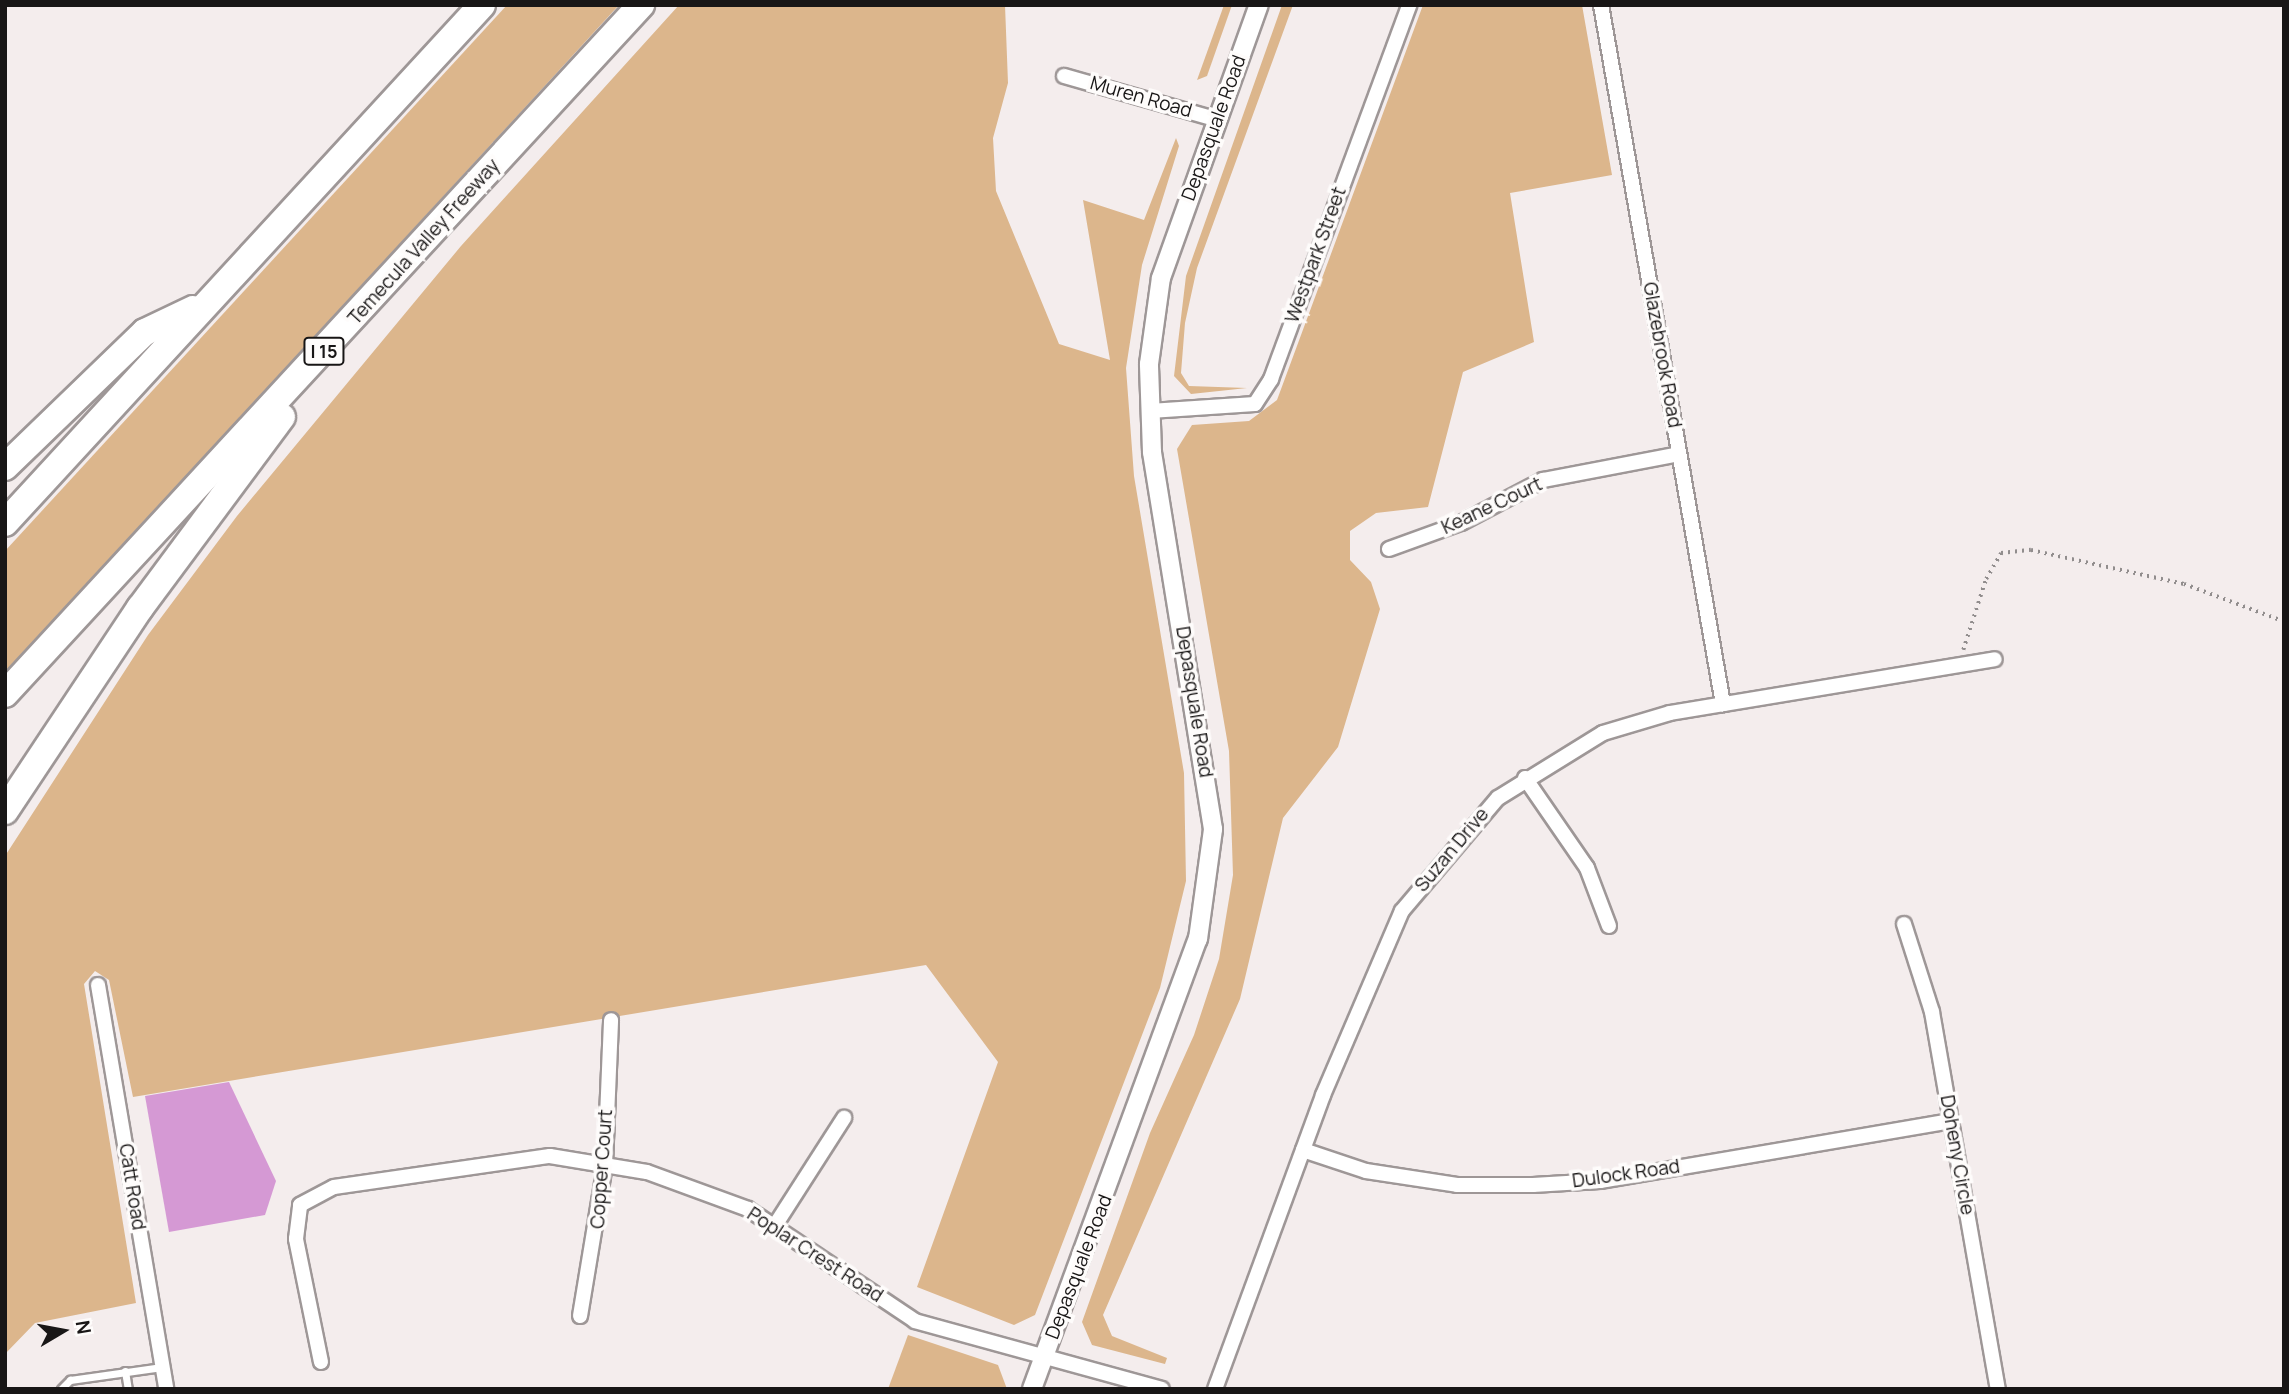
<!DOCTYPE html>
<html>
<head>
<meta charset="utf-8">
<style>
	body { margin:0 }
	#map { position:relative; width:2289px; height:1394px; overflow:hidden; background:#f4eded; font-family:Manrope,sans-serif }
	div>[style] { position:absolute }
	[style*='--x'] { left:calc(var(--x)*1px); top:calc(var(--y)*1px); width:calc(var(--w)*1px); rotate:calc(var(--a)*1deg) }
	.green>* { inset:0; background:#dcb68c }
	.water>* { inset:0; background:#d599d4 }
	.path>* { height:3.5px; margin-top:-1.75px; transform-origin:0; background:repeating-linear-gradient(90deg,#918d8d 0 2px,transparent 0 7px) }
	.roads { filter:drop-shadow(2px 0 #9e9797) drop-shadow(-2px 0 #9e9797) drop-shadow(0 2px #9e9797) drop-shadow(0 -2px #9e9797) }
	.service>* { height:7px; margin:-3.5px; padding:0 3.5px; transform-origin:3.5px; border-radius:3.5px; background:#fff }
	.minor>* { height:14px; margin:-7px; padding:0 7px; transform-origin:7px; border-radius:7px; background:#fff }
	.tertiary>* { height:18px; margin:-9px; padding:0 9px; transform-origin:9px; border-radius:9px; background:#fff }
	.motorway>* { height:26px; margin:-13px; padding:0 13px; transform-origin:13px; border-radius:13px; background:#fff }
	span { translate:-50% -50%; white-space:nowrap; text-align:center; line-height:1.15; -webkit-text-stroke:7px #fefcfb; paint-order:stroke }
	.shield-label span { padding:2px 5px; background:#fefcfb; border:2px solid; border-radius:5px; -webkit-text-stroke-width:0 }
	.shield-label { font-size:18px; color:#181616; font-weight:700 }
	.street-label { font-size:19px; color:#181616 }
	.frame { position:absolute; inset:0; border:7px solid #181616; pointer-events:none }
	.north { position:absolute; left:28px; top:1296px; width:70px; height:70px; -webkit-text-stroke:5px #fefcfb; paint-order:stroke; rotate:80deg; font-size:19px; font-weight:700; line-height:28px; text-align:center; color:#181616 }
	.north::after { content:''; display:block; margin:auto; width:24px; height:32px; background:#181616; clip-path:polygon(50% 0,100% 100%,50% 72%,0 100%) }
</style>
</head>
<body>
<div id="map">
	<div class="green">
		<div style="clip-path:polygon(507px 5px,619px 5px,5px 674px,5px 551px)"></div>
		<div style="clip-path:polygon(679px 5px,1005px 5px,1008px 83px,993px 138px,996px 191px,1059px 344px,1110px 360px,1083px 200px,1144px 220px,1176px 138px,1179px 146px,1142px 265px,1126px 368px,1134px 476px,1184px 773px,1186px 881px,1160px 988px,1035px 1315px,1014px 1325px,917px 1287px,998px 1062px,926px 965px,133px 1097px,109px 980px,95px 971px,84px 984px,136px 1303px,35px 1323px,5px 1354px,5px 856px,148px 635px,237px 516px,461px 246px)"></div>
		<div style="clip-path:polygon(1224px 5px,1232px 5px,1207px 76px,1197px 80px)"></div>
		<div style="clip-path:polygon(1282px 5px,1293px 5px,1197px 268px,1185px 323px,1181px 373px,1189px 386px,1247px 388px,1191px 394px,1174px 376px,1186px 276px)"></div>
		<div style="clip-path:polygon(1423px 5px,1582px 5px,1612px 175px,1510px 193px,1534px 342px,1463px 372px,1428px 507px,1376px 513px,1350px 531px,1350px 560px,1371px 582px,1380px 609px,1338px 747px,1283px 818px,1240px 999px,1103px 1315px,1112px 1336px,1167px 1358px,1165px 1364px,1092px 1345px,1082px 1322px,1150px 1133px,1194px 1035px,1219px 959px,1233px 875px,1229px 751px,1177px 449px,1192px 425px,1249px 421px,1277px 400px)"></div>
		<div style="clip-path:polygon(908px 1335px,998px 1365px,1007px 1389px,888px 1389px)"></div>
	</div>
	<div class="water">
		<div style="clip-path:polygon(229px 1082px,276px 1181px,265px 1215px,169px 1232px,145px 1096px)"></div>
	</div>
	<div class="path">
		<div style="--x:1963;--y:650;--w:75;--a:-72.1"></div>
		<div style="--x:1986;--y:579;--w:30;--a:-60"></div>
		<div style="--x:2001;--y:553;--w:30;--a:-6"></div>
		<div style="--x:2031;--y:550;--w:157;--a:12.5"></div>
		<div style="--x:2184;--y:584;--w:103;--a:20.6"></div>
	</div>
	<div class="roads">
		<div class="service">
			<div style="--x:125;--y:1371;--w:18;--a:81"></div>
			<div style="--x:61;--y:1389;--w:13;--a:-45"></div>
			<div style="--x:70;--y:1380;--w:93;--a:-8"></div>
		</div>
		<div class="minor">
			<div style="--x:1601;--y:5;--w:710;--a:80.1"></div>
			<div style="--x:1064;--y:76;--w:160;--a:15.9"></div>
			<div style="--x:1150;--y:411;--w:105;--a:-3.8"></div>
			<div style="--x:1255;--y:404;--w:30;--a:-57"></div>
			<div style="--x:1271;--y:379;--w:399;--a:-69.7"></div>
			<div style="--x:1389;--y:549;--w:77;--a:-19.9"></div>
			<div style="--x:1461;--y:523;--w:93;--a:-27.7"></div>
			<div style="--x:1543;--y:480;--w:138;--a:-10.8"></div>
			<div style="--x:1525;--y:778;--w:109;--a:55.4"></div>
			<div style="--x:1587;--y:868;--w:62;--a:69.2"></div>
			<div style="--x:1904;--y:924;--w:92;--a:72.3"></div>
			<div style="--x:1932;--y:1012;--w:383;--a:80.1"></div>
			<div style="--x:98;--y:985;--w:410;--a:80.4"></div>
			<div style="--x:1303;--y:1150;--w:66;--a:18.4"></div>
			<div style="--x:1366;--y:1171;--w:92;--a:8.7"></div>
			<div style="--x:1457;--y:1185;--w:76;--a:0"></div>
			<div style="--x:1533;--y:1185;--w:67;--a:-3.4"></div>
			<div style="--x:1600;--y:1181;--w:356;--a:-9.7"></div>
			<div style="--x:774;--y:1227;--w:130;--a:-57.3"></div>
			<div style="--x:580;--y:1316;--w:153;--a:-80.6"></div>
			<div style="--x:605;--y:1165;--w:145;--a:-87.6"></div>
			<div style="--x:321;--y:1362;--w:126;--a:-101.5"></div>
			<div style="--x:296;--y:1239;--w:34;--a:-83"></div>
			<div style="--x:300;--y:1205;--w:38;--a:-28"></div>
			<div style="--x:334;--y:1187;--w:218;--a:-8.2"></div>
			<div style="--x:550;--y:1156;--w:98;--a:9.4"></div>
			<div style="--x:647;--y:1172;--w:108;--a:20.1"></div>
			<div style="--x:748;--y:1209;--w:201;--a:33.8"></div>
			<div style="--x:915;--y:1321;--w:256;--a:15.4"></div>
			<div style="--x:1215;--y:1389;--w:313;--a:-69.8"></div>
			<div style="--x:1323;--y:1095;--w:200;--a:-66.8"></div>
			<div style="--x:1402;--y:911;--w:148;--a:-49.7"></div>
			<div style="--x:1498;--y:798;--w:123;--a:-31.8"></div>
			<div style="--x:1603;--y:733;--w:70;--a:-16.6"></div>
			<div style="--x:1670;--y:713;--w:329;--a:-9.4"></div>
		</div>
		<div class="tertiary">
			<div style="--x:1032;--y:1389;--w:480;--a:-69.8"></div>
			<div style="--x:1198;--y:939;--w:111;--a:-82.2"></div>
			<div style="--x:1213;--y:829;--w:382;--a:-99.2"></div>
			<div style="--x:1152;--y:452;--w:88;--a:-92"></div>
			<div style="--x:1149;--y:364;--w:87;--a:-82.1"></div>
			<div style="--x:1161;--y:278;--w:290;--a:-70.3"></div>
		</div>
		<div class="motorway">
			<div style="--x:5;--y:467;--w:194;--a:-44"></div>
			<div style="--x:145;--y:332;--w:53;--a:-25.6"></div>
			<div style="--x:5;--y:523;--w:704;--a:-47.36"></div>
			<div style="--x:5;--y:694;--w:938;--a:-47.29"></div>
			<div style="--x:5;--y:811;--w:244;--a:-56.4"></div>
			<div style="--x:140;--y:608;--w:238;--a:-53.4"></div>
		</div>
	</div>
	<div class="shield-label">
		<span style="left:324px;top:351px">I 15</span>
	</div>
	<div class="street-label">
		<span style="left:1141px;top:97px;rotate:16deg">Muren Road</span>
		<span style="left:1214px;top:128px;rotate:-70deg">Depasquale Road</span>
		<span style="left:424px;top:242px;rotate:-48deg">Temecula Valley Freeway</span>
		<span style="left:1316px;top:255px;rotate:-70deg">Westpark Street</span>
		<span style="left:1662px;top:355px;rotate:80deg">Glazebrook Road</span>
		<span style="left:1492px;top:506px;rotate:-25deg">Keane Court</span>
		<span style="left:1194px;top:702px;rotate:81deg">Depasquale Road</span>
		<span style="left:1452px;top:850px;rotate:-50deg">Suzan Drive</span>
		<span style="left:1957px;top:1155px;rotate:80deg">Doheny Circle</span>
		<span style="left:602px;top:1169px;rotate:-86deg">Copper Court</span>
		<span style="left:1626px;top:1174px;rotate:-8deg">Dulock Road</span>
		<span style="left:132px;top:1187px;rotate:81deg">Catt Road</span>
		<span style="left:815px;top:1255px;rotate:33deg">Poplar Crest Road</span>
		<span style="left:1079px;top:1267px;rotate:-69deg">Depasquale Road</span>
	</div>
	<div class="frame"></div>
	<div class="north">N</div>
</div>
</body>
</html>
